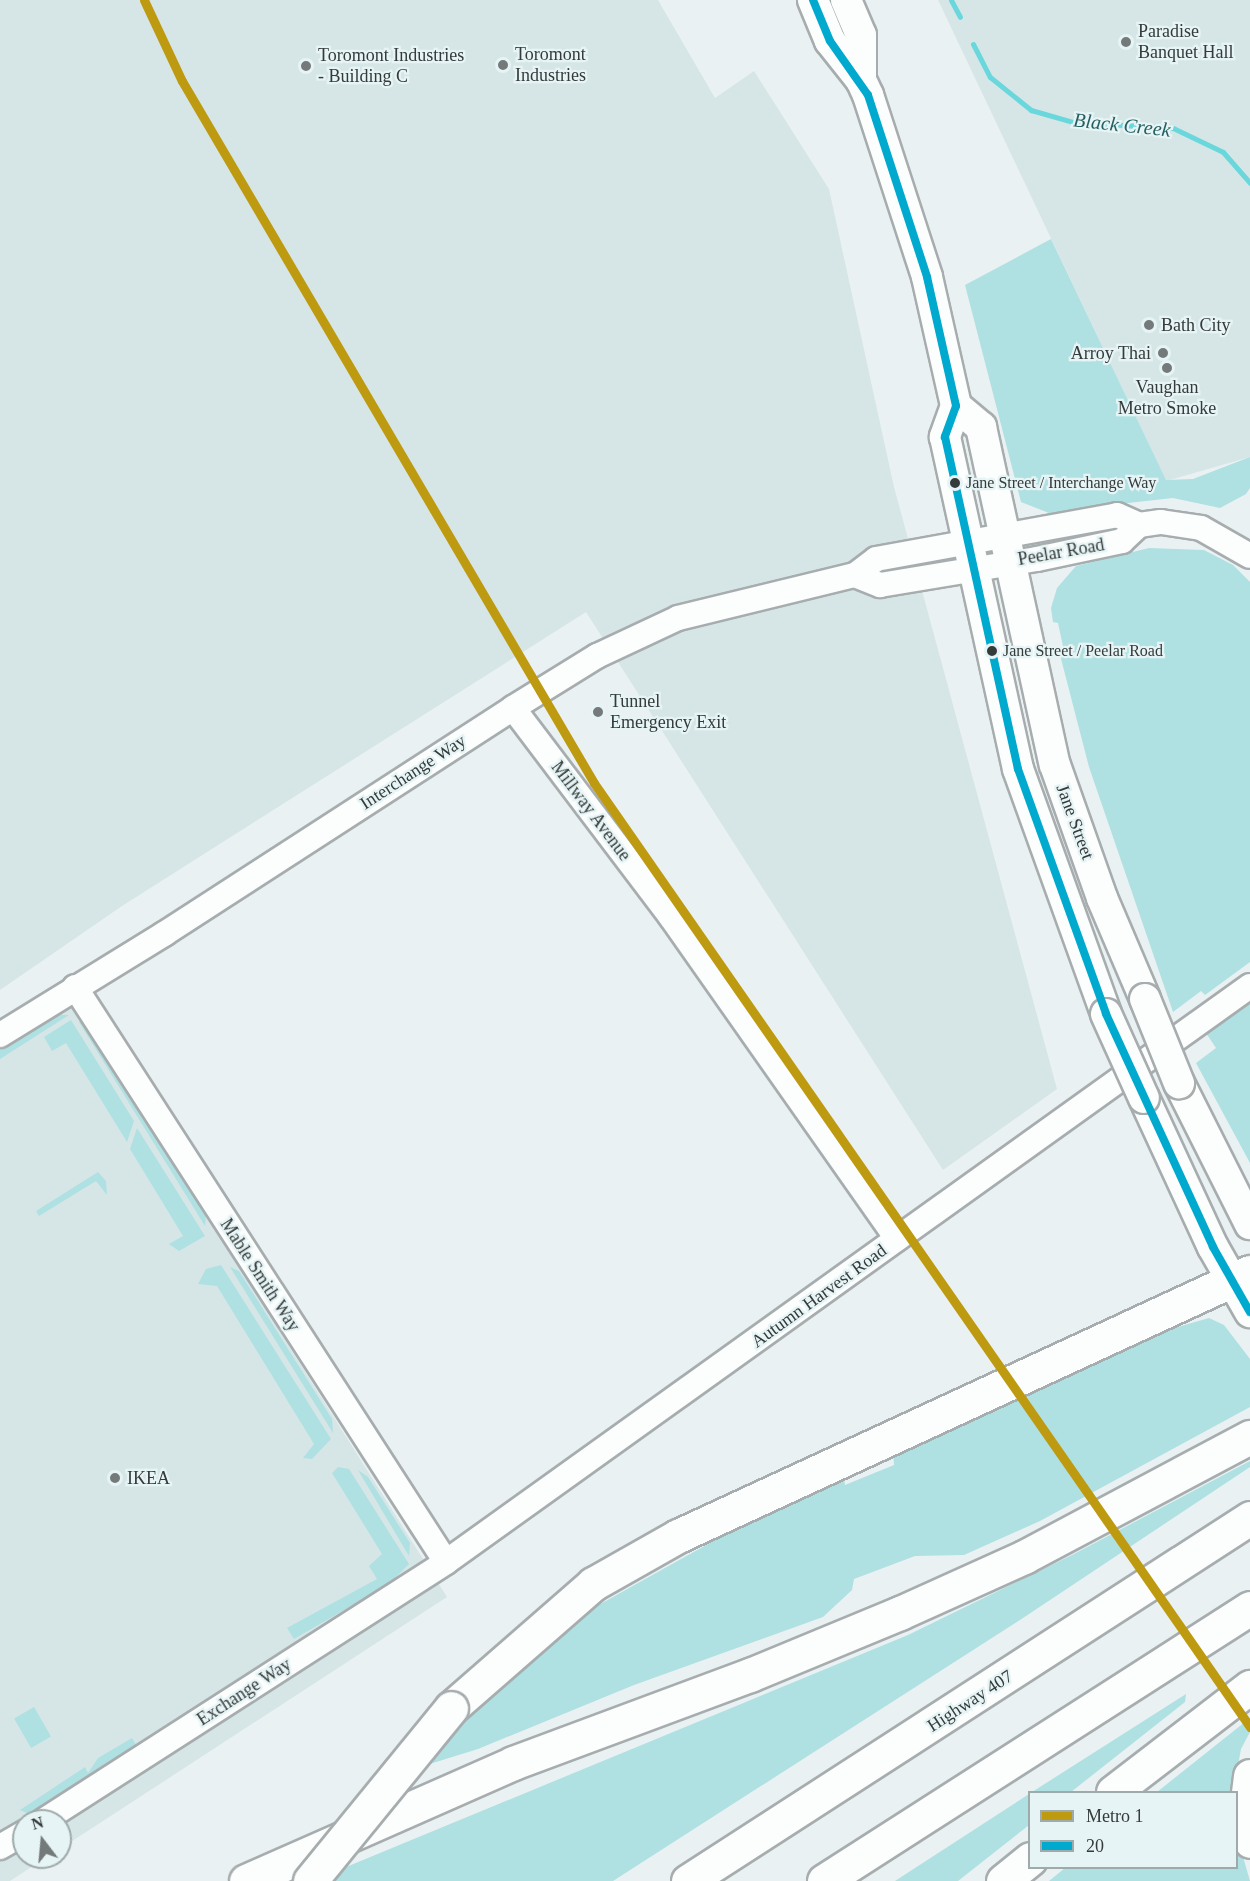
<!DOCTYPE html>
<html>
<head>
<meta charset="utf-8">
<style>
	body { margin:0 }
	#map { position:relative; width:1250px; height:1881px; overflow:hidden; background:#eaf1f2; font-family:"Times New Roman",serif }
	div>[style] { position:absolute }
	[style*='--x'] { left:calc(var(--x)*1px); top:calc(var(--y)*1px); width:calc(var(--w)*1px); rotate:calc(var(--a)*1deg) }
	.built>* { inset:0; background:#d6e6e7 }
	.green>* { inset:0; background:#afe0e2; transform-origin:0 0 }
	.stream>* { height:5px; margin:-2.5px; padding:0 2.5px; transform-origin:2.5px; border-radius:2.5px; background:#69d7db }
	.roads { filter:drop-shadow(2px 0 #a7adae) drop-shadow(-2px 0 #a7adae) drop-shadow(0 2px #a7adae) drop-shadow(0 -2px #a7adae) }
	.minor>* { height:24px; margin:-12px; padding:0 12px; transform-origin:12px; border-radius:12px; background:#fcfdfd }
	.major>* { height:30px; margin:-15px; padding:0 15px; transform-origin:15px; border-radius:15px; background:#fcfdfd }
	.highway>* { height:33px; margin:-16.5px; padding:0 16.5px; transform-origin:16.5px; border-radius:16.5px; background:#fcfdfd }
	.bridges { filter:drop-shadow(2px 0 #a7adae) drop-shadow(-2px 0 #a7adae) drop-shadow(0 2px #a7adae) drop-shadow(0 -2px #a7adae) }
	.major-bridge>* { height:30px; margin:-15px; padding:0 15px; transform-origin:15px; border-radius:15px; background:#fcfdfd }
	.highway-bridge>* { height:33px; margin:-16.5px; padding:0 16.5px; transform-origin:16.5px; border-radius:16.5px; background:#fcfdfd }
	.bus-1>* { height:8px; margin:-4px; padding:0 4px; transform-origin:4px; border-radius:4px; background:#00a9ce }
	.metro-1>* { height:9px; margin:-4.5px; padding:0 4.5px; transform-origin:4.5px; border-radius:4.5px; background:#be9a11 }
	.dots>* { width:16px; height:16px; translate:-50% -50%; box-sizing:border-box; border:3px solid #e6f4f5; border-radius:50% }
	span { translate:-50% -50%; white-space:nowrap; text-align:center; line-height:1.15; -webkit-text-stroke:4.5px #e6f4f5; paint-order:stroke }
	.bus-label { font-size:16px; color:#353a3a }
	.left { translate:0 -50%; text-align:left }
	.poi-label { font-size:18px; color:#353a3a }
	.right { translate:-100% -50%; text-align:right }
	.street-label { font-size:18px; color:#353a3a }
	.water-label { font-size:20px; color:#245f61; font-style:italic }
	.legend { position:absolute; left:1028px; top:1791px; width:210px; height:78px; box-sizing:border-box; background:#e6f4f5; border:2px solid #9faaaa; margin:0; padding:8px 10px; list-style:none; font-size:18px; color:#353a3a }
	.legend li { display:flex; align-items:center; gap:12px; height:30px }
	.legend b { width:30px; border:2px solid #9faaaa }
	.north { position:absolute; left:12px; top:1809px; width:60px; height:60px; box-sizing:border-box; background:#e6f4f5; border:2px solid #9faaaa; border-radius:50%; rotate:344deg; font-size:16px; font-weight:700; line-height:24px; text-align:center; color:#353a3a }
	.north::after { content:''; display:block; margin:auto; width:21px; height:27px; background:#747a7a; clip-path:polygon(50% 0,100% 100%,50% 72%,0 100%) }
</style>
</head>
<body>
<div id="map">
	<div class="built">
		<div style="clip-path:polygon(0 0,658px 0,715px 98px,754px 71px,829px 189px,894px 487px,1057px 1089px,943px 1170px,586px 612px,122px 906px,0 990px)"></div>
		<div style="clip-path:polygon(938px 0,1250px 0,1250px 457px,1166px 481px)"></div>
		<div style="clip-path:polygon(73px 1003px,447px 1597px,60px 1849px,60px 1821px,24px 1821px,24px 1857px,47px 1857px,10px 1881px,0 1881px,0 1048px)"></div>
	</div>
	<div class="green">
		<div style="clip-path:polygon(1051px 239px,1166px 480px,1193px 479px,1250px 457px,1250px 488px,1246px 494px,1220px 508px,1173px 498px,1128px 503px,1050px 521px,1049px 513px,1021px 502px,965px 285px)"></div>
		<div style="clip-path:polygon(1149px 548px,1204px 550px,1233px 565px,1250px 582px,1250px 962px,1205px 995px,1201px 991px,1173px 1012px,1089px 767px,1059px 651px,1064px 651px,1058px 623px,1053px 622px,1051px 608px,1057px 588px,1076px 566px)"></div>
		<div style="clip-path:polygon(1250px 999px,1250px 1163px,1196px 1063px,1216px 1048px,1206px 1033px)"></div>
		<div style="clip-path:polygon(59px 1015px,69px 1015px,0 1059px,0 1050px)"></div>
		<div style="clip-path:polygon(71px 1020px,134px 1121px,127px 1142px,66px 1043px,52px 1051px,44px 1037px)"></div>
		<div style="clip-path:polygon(82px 1020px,206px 1214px,205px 1226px,79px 1022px)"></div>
		<div style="clip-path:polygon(137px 1128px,205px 1236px,179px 1251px,169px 1244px,183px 1236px,130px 1149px)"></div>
		<div style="clip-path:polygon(98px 1172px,106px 1181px,107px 1195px,96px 1181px,39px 1216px,36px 1211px)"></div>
		<div style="clip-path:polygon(221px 1265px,331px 1439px,312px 1459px,303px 1458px,314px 1444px,217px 1286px,198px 1284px,206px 1269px)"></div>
		<div style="clip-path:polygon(230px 1267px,239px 1271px,332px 1419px,333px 1433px)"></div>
		<div style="clip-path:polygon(1209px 1318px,1224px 1325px,1250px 1359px,1250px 1407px,1040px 1521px,964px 1555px,915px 1556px,854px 1579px,852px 1590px,823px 1617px,634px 1685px,478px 1749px,420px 1767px,468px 1713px,595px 1607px,794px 1496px,843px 1474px,845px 1485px,894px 1465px,893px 1450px,1033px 1391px,1150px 1335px)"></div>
		<div style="clip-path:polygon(1250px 1461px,1250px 1467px,1026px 1616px,613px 1881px,326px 1881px,334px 1872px,908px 1635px,1074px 1554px)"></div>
		<div style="clip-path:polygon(338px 1467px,349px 1469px,409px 1564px,389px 1584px,294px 1639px,287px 1628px,377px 1579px,369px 1566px,382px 1554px,332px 1473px)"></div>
		<div style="clip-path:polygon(358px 1470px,368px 1477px,410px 1543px,409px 1556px)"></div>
		<div style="clip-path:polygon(1186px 1694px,1185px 1702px,1071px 1792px,1032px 1792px)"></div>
		<div style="left:34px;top:1707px;width:34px;height:23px;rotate:60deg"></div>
		<div style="clip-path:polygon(1250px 1718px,1250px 1732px,1241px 1749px,1233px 1792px,1157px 1792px)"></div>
		<div style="clip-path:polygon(132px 1738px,138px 1748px,29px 1814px,20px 1810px,85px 1767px,88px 1773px,98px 1758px)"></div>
		<div style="clip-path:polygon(1029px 1794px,1029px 1825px,958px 1881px,895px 1881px)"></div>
		<div style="clip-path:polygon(1237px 1836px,1250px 1881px,1049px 1881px,1065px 1868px,1236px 1868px)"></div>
	</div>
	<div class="stream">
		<div style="--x:951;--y:0;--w:19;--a:62"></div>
		<div style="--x:973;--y:44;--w:37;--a:63"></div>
		<div style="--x:990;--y:77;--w:53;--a:38.8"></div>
		<div style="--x:1031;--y:110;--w:44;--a:15.9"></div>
		<div style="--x:1073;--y:122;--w:100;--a:3.4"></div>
		<div style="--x:1173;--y:128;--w:55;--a:25.6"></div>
		<div style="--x:1223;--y:152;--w:41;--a:48.9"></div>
	</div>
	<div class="roads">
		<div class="minor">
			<div style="--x:855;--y:575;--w:27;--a:22"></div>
			<div style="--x:880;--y:585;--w:159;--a:-9.4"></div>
			<div style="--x:1037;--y:559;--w:87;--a:-12"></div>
			<div style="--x:1122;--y:541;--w:23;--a:-43"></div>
			<div style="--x:1139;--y:525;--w:22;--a:-8"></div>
			<div style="--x:1161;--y:522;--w:40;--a:8.5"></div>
			<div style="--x:1201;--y:528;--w:56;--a:29.7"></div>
			<div style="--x:513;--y:708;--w:262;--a:52.9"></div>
			<div style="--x:671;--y:917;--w:393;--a:54.9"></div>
			<div style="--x:75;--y:987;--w:684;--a:57.17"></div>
			<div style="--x:0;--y:1035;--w:193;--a:-31.6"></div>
			<div style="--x:164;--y:934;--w:416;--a:-32.9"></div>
			<div style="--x:513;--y:708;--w:99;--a:-31.8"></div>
			<div style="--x:597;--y:656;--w:89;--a:-25.1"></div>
			<div style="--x:678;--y:618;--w:182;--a:-13.7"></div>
			<div style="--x:855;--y:575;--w:26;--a:-37"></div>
			<div style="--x:876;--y:559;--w:245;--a:-10.3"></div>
			<div style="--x:1117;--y:515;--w:24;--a:24"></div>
			<div style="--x:43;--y:1821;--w:479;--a:-32.7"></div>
			<div style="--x:446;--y:1562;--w:989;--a:-35.62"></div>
			<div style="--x:0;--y:1847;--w:28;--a:-30"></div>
		</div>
		<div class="major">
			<div style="--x:813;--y:0;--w:44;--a:67.5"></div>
			<div style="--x:830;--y:41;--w:50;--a:51.5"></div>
			<div style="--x:861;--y:80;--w:17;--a:65"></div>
			<div style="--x:868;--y:95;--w:191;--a:72"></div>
			<div style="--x:927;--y:277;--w:132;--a:77.3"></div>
			<div style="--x:956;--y:406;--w:33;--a:110"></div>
			<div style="--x:945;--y:437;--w:340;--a:77.6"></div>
			<div style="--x:1018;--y:769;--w:260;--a:70.2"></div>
			<div style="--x:846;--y:0;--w:38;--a:67"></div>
			<div style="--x:861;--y:35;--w:45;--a:90"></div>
			<div style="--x:956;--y:406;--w:33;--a:40"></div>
			<div style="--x:981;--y:427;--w:346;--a:77.7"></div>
			<div style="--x:1055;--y:765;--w:141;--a:70.5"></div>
			<div style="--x:1102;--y:898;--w:110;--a:66.9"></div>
			<div style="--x:1179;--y:1083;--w:158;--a:63.3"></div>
			<div style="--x:1144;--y:1098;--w:164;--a:65.2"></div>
			<div style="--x:1213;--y:1247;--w:75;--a:60.4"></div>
		</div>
		<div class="highway">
			<div style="--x:451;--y:1708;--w:189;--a:-41.1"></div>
			<div style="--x:593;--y:1584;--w:98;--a:-29.5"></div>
			<div style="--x:678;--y:1536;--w:630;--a:-24.78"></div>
			<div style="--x:1250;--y:1776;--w:35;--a:97"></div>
			<div style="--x:1246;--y:1811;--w:30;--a:82"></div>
			<div style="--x:1113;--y:1792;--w:173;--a:-37.5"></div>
			<div style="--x:246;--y:1881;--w:292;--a:-23.8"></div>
			<div style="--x:513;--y:1763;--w:253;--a:-20.4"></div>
			<div style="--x:750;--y:1675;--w:162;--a:-22.5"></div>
			<div style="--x:900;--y:1613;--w:136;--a:-24.3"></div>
			<div style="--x:1024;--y:1557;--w:256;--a:-28"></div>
			<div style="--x:688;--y:1881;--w:669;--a:-32.86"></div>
			<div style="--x:824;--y:1881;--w:506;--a:-32.65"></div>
			<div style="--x:1003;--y:1881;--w:35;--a:-39"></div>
		</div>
	</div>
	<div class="bridges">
		<div class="major-bridge">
			<div style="--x:1145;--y:999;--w:91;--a:68"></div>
			<div style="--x:1106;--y:1014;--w:92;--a:65.7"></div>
		</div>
		<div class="highway-bridge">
			<div style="--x:310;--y:1881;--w:223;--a:-50.8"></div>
		</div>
	</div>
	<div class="bus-1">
		<div style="--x:813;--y:0;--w:44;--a:67.5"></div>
		<div style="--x:830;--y:41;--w:66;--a:54.9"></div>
		<div style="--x:868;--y:95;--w:191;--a:72"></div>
		<div style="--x:927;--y:277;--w:132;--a:77.3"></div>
		<div style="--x:956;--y:406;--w:33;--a:110"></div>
		<div style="--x:945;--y:437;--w:340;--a:77.6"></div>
		<div style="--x:1018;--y:769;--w:260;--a:70.2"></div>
		<div style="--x:1106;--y:1014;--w:256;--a:65.3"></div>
		<div style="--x:1213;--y:1247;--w:75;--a:60.4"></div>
	</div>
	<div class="metro-1">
		<div style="--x:144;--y:0;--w:89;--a:64.9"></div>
		<div style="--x:182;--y:81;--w:814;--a:59.59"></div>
		<div style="--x:594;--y:783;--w:1150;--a:55.2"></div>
	</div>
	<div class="dots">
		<div style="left:1126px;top:42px;background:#747a7a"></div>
		<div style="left:503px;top:65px;background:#747a7a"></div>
		<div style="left:306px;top:66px;background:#747a7a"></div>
		<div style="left:1149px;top:325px;background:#747a7a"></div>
		<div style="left:1163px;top:353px;background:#747a7a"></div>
		<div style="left:1167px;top:368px;background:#747a7a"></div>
		<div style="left:955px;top:483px;background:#353a3a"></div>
		<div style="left:992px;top:651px;background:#353a3a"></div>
		<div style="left:598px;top:712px;background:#747a7a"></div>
		<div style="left:115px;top:1478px;background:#747a7a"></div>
	</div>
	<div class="bus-label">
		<span class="left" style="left:966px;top:483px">Jane Street / Interchange Way</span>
		<span class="left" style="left:1003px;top:651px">Jane Street / Peelar Road</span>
	</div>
	<div class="poi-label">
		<span class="left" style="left:1138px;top:42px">Paradise<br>Banquet Hall</span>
		<span class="left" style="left:515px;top:65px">Toromont<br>Industries</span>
		<span class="left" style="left:318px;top:66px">Toromont Industries<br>- Building C</span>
		<span class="left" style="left:1161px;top:325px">Bath City</span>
		<span class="right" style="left:1151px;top:353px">Arroy Thai</span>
		<span style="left:1167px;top:398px">Vaughan<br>Metro Smoke</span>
		<span class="left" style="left:610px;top:712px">Tunnel<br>Emergency Exit</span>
		<span class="left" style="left:127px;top:1478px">IKEA</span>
	</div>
	<div class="street-label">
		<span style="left:1061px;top:552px;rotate:-10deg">Peelar Road</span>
		<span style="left:413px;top:772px;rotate:-33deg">Interchange Way</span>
		<span style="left:591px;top:811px;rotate:53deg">Millway Avenue</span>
		<span style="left:1075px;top:822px;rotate:70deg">Jane Street</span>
		<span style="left:260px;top:1275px;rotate:57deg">Mable Smith Way</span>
		<span style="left:819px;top:1296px;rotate:-36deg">Autumn Harvest Road</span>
		<span style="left:244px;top:1692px;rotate:-33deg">Exchange Way</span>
		<span style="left:970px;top:1701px;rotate:-33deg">Highway 407</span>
	</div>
	<div class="water-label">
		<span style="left:1122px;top:125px;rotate:6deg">Black Creek</span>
	</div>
	<ul class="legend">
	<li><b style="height:8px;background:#be9a11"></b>Metro 1</li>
	<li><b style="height:8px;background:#00a9ce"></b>20</li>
	</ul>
	<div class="north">N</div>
</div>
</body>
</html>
